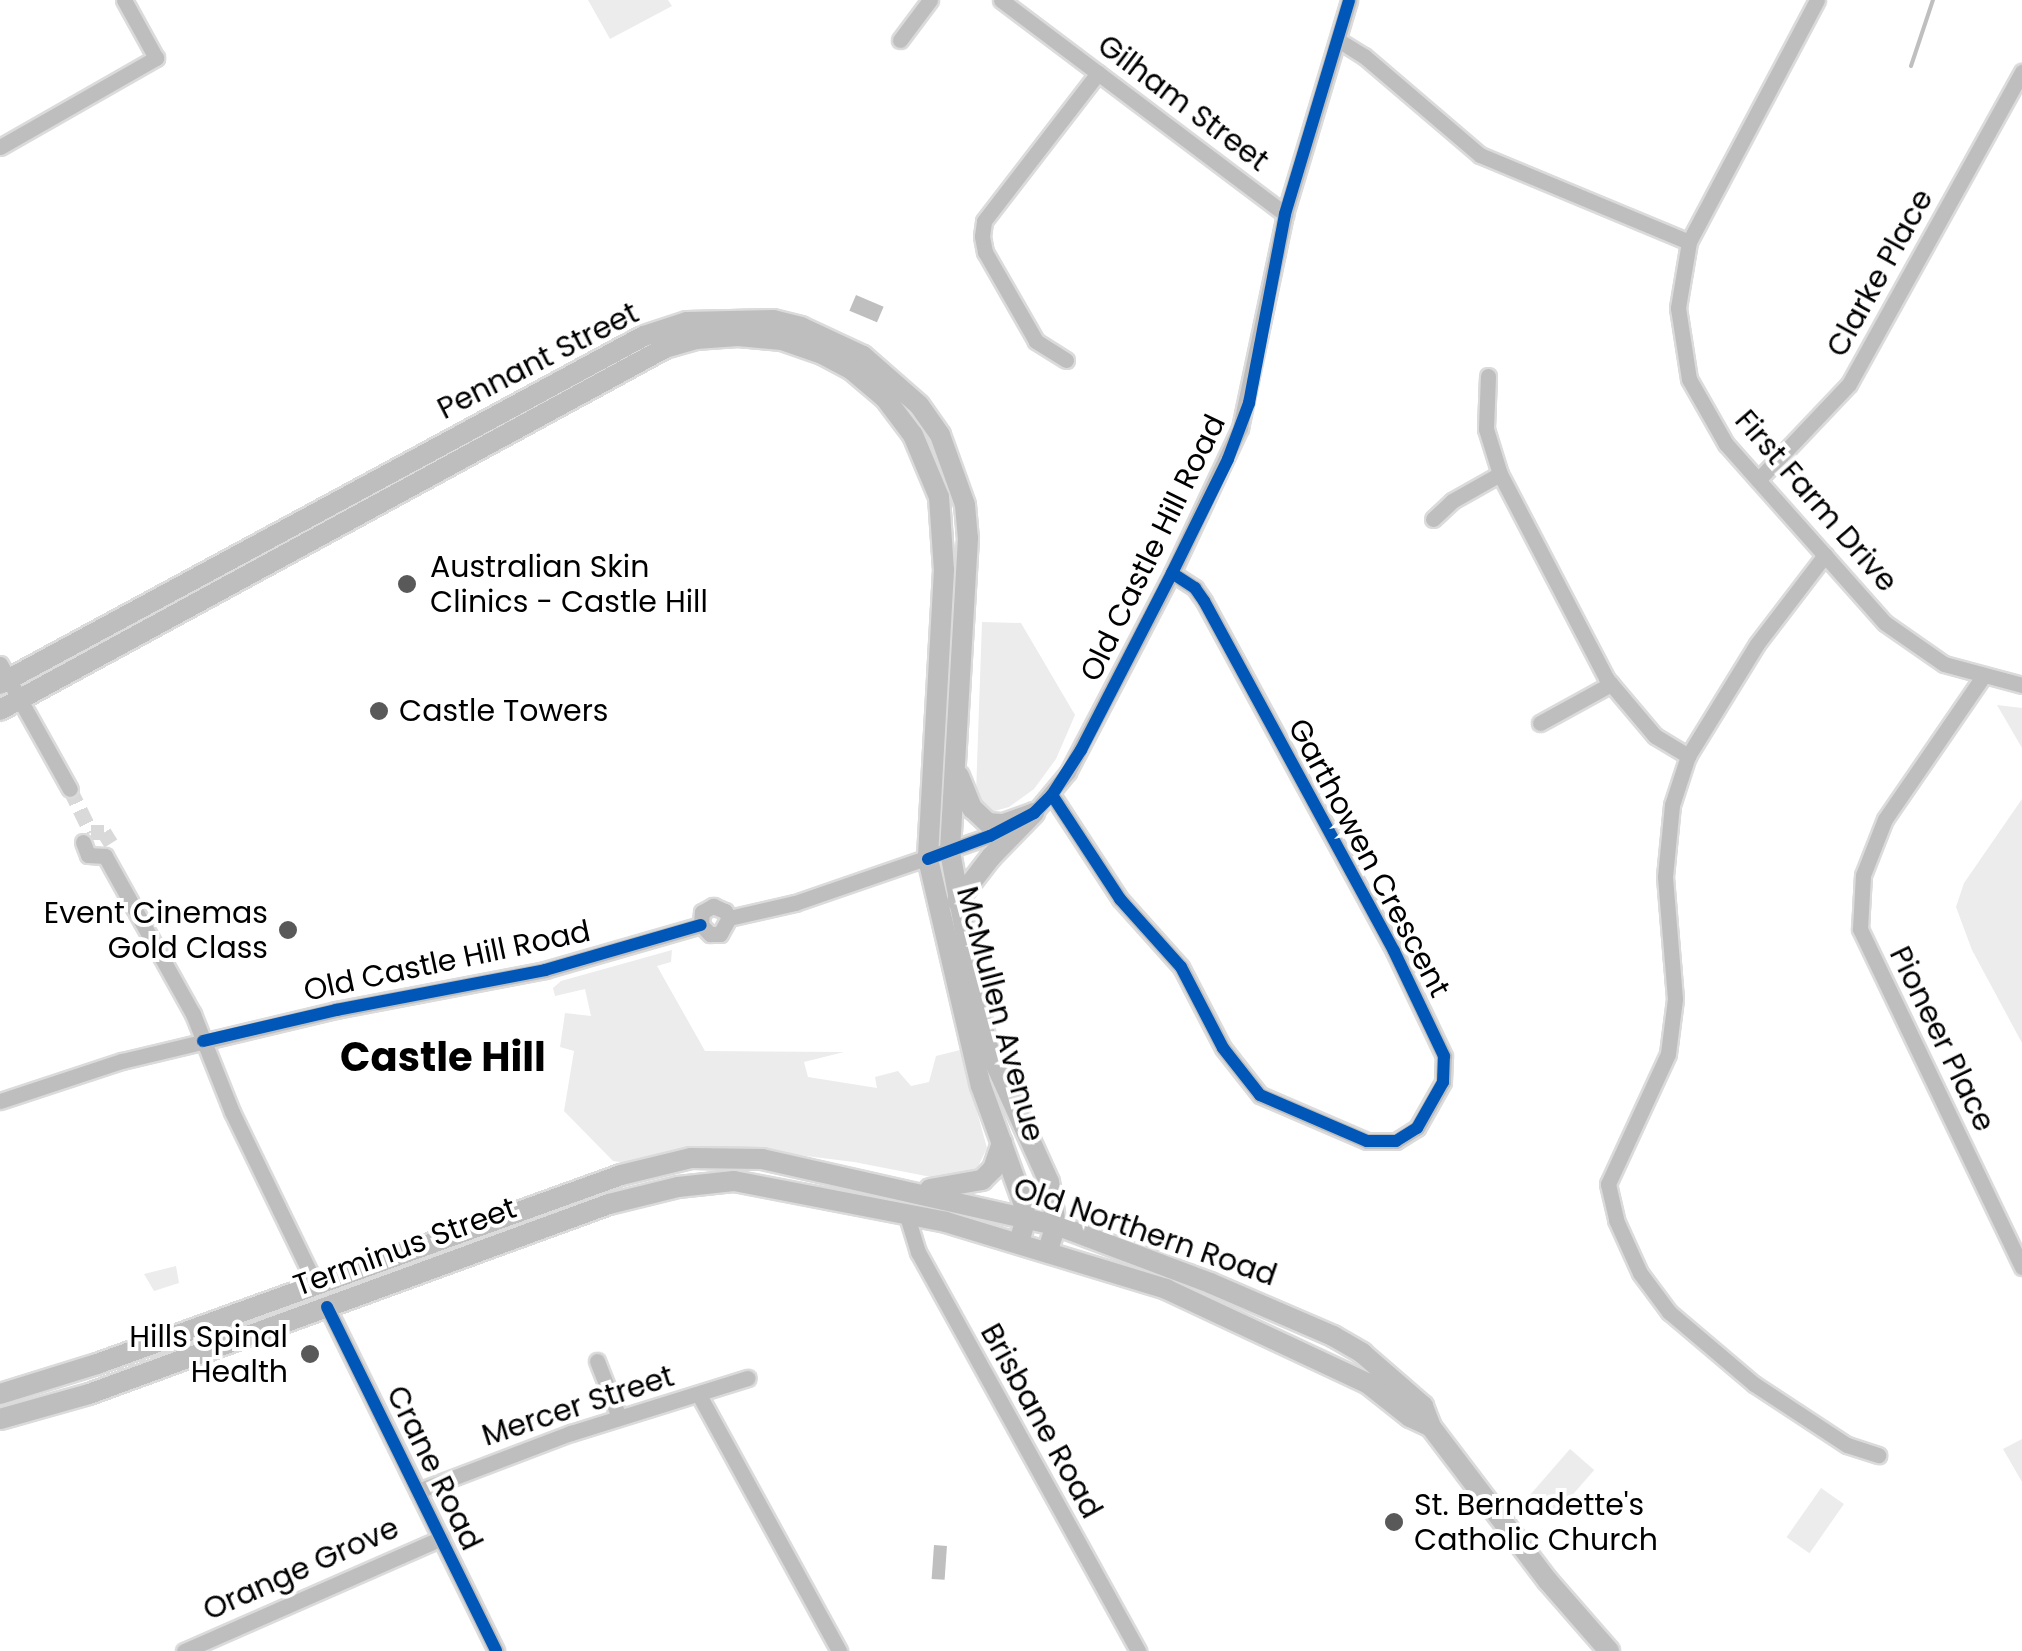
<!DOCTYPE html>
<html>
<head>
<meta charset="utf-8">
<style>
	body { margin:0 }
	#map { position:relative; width:2022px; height:1651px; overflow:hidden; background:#fff; font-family:Poppins,sans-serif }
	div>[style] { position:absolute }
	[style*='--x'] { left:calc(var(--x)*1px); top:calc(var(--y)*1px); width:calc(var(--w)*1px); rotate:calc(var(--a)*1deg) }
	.green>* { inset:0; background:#ececec; transform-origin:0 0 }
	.water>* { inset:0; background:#bfbfbf; transform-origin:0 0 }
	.stream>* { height:4px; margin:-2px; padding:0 2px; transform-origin:2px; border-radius:2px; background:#bfbfbf }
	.minor-tunnel>* { height:15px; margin-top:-7.5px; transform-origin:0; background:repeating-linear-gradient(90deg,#d9d9d9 0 15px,transparent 0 23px) }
	.roads { filter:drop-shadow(2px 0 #dbdbdb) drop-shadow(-2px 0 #dbdbdb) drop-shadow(0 2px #dbdbdb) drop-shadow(0 -2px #dbdbdb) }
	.minor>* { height:15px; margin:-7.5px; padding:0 7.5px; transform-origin:7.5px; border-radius:7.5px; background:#bebebe }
	.major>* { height:20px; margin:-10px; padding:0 10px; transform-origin:10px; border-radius:10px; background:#bebebe }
	.cycleway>* { height:12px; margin:-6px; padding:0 6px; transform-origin:6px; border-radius:6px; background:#0057b8 }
	.dots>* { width:28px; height:28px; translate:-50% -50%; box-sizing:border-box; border:5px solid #fff; border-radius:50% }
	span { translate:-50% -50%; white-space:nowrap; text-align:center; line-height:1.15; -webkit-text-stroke:8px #fff; paint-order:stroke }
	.street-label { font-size:30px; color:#000 }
	.poi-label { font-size:30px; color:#000 }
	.left { translate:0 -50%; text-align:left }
	.right { translate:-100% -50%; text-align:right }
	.district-label { font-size:40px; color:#000; font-weight:700 }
</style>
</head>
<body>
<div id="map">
	<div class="green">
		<div style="clip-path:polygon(588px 0,668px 0,672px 6px,610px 39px)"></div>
		<div style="clip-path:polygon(982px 622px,1021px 623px,1075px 715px,1056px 759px,1034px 789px,1009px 807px,991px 812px,976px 794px)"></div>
		<div style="clip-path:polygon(1997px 705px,2022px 708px,2022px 748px)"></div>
		<div style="clip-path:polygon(2022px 799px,2022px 1043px,1972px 950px,1956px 907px,1964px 883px)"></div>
		<div style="clip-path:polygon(672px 950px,671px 962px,657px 966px,705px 1051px,844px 1052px,804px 1062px,808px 1077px,877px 1088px,875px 1077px,898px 1071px,911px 1086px,929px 1082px,936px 1056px,960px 1050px,987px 1148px,974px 1175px,931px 1177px,854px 1162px,735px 1147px,686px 1149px,627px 1163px,613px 1161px,564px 1111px,574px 1051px,560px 1047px,565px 1013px,591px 1016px,585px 989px,555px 996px,553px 988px,561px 981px)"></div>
		<div style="clip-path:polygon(176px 1266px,179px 1283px,154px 1291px,144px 1274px)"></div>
		<div style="clip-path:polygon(2022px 1439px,2022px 1482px,2003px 1449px)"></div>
		<div style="left:1570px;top:1449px;width:32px;height:65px;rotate:41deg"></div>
		<div style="left:1821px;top:1488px;width:28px;height:60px;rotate:35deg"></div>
	</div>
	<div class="water">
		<div style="left:856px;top:295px;width:30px;height:17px;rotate:23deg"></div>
		<div style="left:934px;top:1545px;width:13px;height:34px;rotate:4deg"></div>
	</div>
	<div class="stream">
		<div style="--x:1911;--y:66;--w:70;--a:-71.6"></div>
	</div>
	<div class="minor-tunnel">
		<div style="--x:70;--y:789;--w:48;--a:64"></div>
		<div style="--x:91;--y:832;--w:13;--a:0"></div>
		<div style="--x:104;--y:832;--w:13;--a:58"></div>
	</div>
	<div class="roads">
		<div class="minor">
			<div style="--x:1001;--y:0;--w:356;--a:37"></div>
			<div style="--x:1817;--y:0;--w:274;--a:117.9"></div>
			<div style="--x:1689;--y:242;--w:67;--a:99.5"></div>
			<div style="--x:1678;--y:308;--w:72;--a:81.2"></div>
			<div style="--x:1689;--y:379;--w:75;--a:60.4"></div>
			<div style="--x:1726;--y:444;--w:239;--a:48.4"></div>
			<div style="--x:1885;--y:623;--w:72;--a:34.8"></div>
			<div style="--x:1944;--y:664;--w:81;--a:15.1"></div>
			<div style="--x:900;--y:40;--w:50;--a:-53.1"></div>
			<div style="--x:1338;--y:40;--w:31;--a:32"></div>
			<div style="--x:1364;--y:56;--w:153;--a:40.5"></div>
			<div style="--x:1480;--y:155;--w:226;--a:22.6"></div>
			<div style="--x:0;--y:147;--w:180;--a:-29.7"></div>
			<div style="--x:156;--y:58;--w:66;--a:-118.9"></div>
			<div style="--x:1066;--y:360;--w:36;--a:-148"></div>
			<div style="--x:1036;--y:341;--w:103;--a:-119.8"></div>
			<div style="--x:985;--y:252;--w:16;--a:-101"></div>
			<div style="--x:982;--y:236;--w:15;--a:-82"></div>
			<div style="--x:984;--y:221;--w:187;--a:-52.4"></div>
			<div style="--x:1488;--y:376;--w:53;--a:92.2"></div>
			<div style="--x:1486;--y:429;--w:47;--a:72.7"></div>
			<div style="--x:1500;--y:474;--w:230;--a:62.5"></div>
			<div style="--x:1606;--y:678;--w:76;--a:49.8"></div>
			<div style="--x:1655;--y:736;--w:39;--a:31"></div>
			<div style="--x:1758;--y:480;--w:132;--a:-46.5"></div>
			<div style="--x:1849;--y:384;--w:357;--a:-61"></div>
			<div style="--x:1433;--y:519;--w:26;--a:-43"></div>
			<div style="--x:1452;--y:501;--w:55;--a:-29.4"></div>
			<div style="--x:1825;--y:555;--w:112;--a:127.4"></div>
			<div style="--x:1757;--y:644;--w:132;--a:121.6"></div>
			<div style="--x:1688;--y:756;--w:52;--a:108.1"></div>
			<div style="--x:1672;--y:805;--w:72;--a:95.6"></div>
			<div style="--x:1665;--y:877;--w:122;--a:85.3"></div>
			<div style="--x:1675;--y:999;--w:55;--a:97.3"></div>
			<div style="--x:1668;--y:1054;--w:143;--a:114.8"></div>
			<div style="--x:1608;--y:1184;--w:37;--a:77"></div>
			<div style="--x:1616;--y:1220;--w:58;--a:65.6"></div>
			<div style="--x:1640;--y:1273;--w:49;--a:53.4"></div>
			<div style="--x:1669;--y:1312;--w:111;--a:40.3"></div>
			<div style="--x:1754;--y:1384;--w:111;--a:33.3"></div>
			<div style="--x:1847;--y:1445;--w:33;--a:18"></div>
			<div style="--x:0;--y:664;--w:143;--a:60.8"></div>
			<div style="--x:1982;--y:678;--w:171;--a:124.5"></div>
			<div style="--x:1885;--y:819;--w:60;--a:111.4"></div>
			<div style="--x:1863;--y:875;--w:54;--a:93.2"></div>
			<div style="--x:1860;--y:929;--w:375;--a:64.4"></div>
			<div style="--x:1540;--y:723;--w:81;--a:-28.8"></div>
			<div style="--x:1052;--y:795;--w:124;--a:56.8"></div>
			<div style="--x:1120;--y:899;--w:91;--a:48.1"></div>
			<div style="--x:1181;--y:967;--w:91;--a:62.6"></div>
			<div style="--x:1223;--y:1048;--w:60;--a:51.8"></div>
			<div style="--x:1260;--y:1095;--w:116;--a:23.3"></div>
			<div style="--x:1367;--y:1141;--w:29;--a:0"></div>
			<div style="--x:1396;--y:1141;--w:25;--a:-32"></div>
			<div style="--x:1417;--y:1128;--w:53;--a:-60.5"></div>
			<div style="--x:1443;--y:1082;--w:26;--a:-88"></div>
			<div style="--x:1444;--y:1056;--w:116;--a:-115.5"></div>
			<div style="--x:1394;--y:951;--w:398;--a:-118.5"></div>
			<div style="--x:1204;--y:601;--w:16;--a:-125"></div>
			<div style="--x:1195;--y:588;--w:27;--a:-147"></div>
			<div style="--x:83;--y:842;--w:14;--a:69"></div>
			<div style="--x:88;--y:855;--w:17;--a:3"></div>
			<div style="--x:105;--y:856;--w:181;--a:60.9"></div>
			<div style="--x:193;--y:1014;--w:105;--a:68.3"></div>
			<div style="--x:232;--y:1112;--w:192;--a:64.1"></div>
			<div style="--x:729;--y:918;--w:68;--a:-12.8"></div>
			<div style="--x:795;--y:903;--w:206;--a:-19"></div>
			<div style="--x:990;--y:836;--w:50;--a:-27.6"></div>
			<div style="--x:1034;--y:813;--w:53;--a:-50.3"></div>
			<div style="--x:1068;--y:772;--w:225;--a:-62.4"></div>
			<div style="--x:1172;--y:573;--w:160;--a:-64.9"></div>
			<div style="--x:1240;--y:428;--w:219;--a:-78.1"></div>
			<div style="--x:1285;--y:214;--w:223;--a:-73.3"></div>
			<div style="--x:701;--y:925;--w:13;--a:-86"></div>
			<div style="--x:702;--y:912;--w:13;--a:-29"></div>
			<div style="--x:713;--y:906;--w:13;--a:23"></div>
			<div style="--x:725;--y:911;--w:8;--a:60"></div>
			<div style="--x:701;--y:925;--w:13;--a:45"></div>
			<div style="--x:710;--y:934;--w:10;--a:0"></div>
			<div style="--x:720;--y:934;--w:18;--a:-61"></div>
			<div style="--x:0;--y:1101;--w:128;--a:-18.2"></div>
			<div style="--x:122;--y:1061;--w:220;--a:-13.4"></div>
			<div style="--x:336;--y:1010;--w:213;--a:-10.8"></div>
			<div style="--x:545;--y:970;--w:162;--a:-16.1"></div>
			<div style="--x:906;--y:1213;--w:41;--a:72.9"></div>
			<div style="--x:918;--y:1252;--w:456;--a:61.1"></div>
			<div style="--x:327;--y:1307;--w:383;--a:63.8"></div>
			<div style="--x:597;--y:1361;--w:60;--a:68.6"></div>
			<div style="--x:699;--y:1395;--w:292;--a:61.3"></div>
			<div style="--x:418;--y:1491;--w:164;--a:-20.8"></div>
			<div style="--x:571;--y:1433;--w:185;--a:-17.3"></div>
			<div style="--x:184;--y:1651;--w:281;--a:-23.7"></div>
		</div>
		<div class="major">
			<div style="--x:0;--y:684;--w:732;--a:-28.39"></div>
			<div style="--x:644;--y:336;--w:45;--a:-18"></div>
			<div style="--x:687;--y:322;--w:86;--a:-1.3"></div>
			<div style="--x:773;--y:320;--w:29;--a:14"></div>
			<div style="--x:801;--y:327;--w:68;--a:25.1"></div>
			<div style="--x:863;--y:356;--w:74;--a:41.2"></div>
			<div style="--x:919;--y:405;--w:37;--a:55"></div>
			<div style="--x:940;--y:435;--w:74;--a:70.3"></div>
			<div style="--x:965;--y:505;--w:33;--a:85"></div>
			<div style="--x:968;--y:538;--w:315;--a:93.3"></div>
			<div style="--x:950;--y:852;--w:194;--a:79.3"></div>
			<div style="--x:986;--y:1043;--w:153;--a:65.6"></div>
			<div style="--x:1049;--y:1182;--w:44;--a:80.8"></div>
			<div style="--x:1056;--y:1225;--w:26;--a:108"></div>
			<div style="--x:0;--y:710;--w:757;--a:-28.56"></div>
			<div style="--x:665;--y:348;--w:32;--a:-16"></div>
			<div style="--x:696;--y:339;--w:42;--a:-4.1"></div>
			<div style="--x:738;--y:336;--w:44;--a:5.2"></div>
			<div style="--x:782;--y:340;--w:42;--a:19.3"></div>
			<div style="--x:822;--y:354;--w:34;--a:28"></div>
			<div style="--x:852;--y:370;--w:43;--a:40.3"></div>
			<div style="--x:885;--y:398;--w:46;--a:52.9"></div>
			<div style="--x:913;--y:435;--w:67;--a:67.2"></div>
			<div style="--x:939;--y:497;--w:73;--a:86.1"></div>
			<div style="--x:944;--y:570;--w:289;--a:93.2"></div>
			<div style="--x:928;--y:859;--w:233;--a:76.9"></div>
			<div style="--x:981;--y:1086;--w:123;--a:70.1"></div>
			<div style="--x:1023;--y:1202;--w:16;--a:79"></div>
			<div style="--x:1026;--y:1218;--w:25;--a:106"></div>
			<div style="--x:959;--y:776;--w:35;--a:68"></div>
			<div style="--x:972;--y:808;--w:22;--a:43"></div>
			<div style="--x:988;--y:823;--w:16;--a:4"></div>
			<div style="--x:1004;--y:824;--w:29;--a:-20"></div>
			<div style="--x:957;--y:901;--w:56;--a:-52.3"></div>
			<div style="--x:991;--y:857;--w:62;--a:-45.7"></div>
			<div style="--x:930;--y:1189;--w:53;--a:-9.8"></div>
			<div style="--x:982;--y:1180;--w:16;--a:-45"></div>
			<div style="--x:993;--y:1169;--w:28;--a:-71"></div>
			<div style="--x:0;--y:1394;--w:102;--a:-17.2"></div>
			<div style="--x:97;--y:1364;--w:557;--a:-19.83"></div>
			<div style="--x:621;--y:1175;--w:72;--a:-13.7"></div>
			<div style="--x:691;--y:1158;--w:71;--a:0.8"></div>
			<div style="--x:762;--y:1159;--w:301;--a:12.7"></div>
			<div style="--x:1056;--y:1225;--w:165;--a:20.6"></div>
			<div style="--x:1210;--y:1283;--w:134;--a:23.3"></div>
			<div style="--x:1333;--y:1336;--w:34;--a:30"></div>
			<div style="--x:1362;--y:1353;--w:81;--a:41"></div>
			<div style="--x:1423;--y:1406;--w:22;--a:69"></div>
			<div style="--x:1431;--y:1427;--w:193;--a:52.8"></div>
			<div style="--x:1548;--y:1581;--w:93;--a:48.9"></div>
			<div style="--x:0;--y:1419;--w:92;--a:-15.7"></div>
			<div style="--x:89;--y:1394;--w:554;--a:-20.07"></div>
			<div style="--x:609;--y:1204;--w:71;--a:-13.8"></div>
			<div style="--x:678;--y:1187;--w:56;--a:-6.1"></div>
			<div style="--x:734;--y:1181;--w:216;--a:10.9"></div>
			<div style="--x:946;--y:1222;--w:230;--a:16.9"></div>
			<div style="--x:1166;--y:1289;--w:222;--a:25.1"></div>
			<div style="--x:1367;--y:1383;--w:55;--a:38.3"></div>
			<div style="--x:1410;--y:1417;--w:23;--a:25"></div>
		</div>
	</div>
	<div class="cycleway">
		<div style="--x:1052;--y:795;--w:124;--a:56.8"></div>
		<div style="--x:1120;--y:899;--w:91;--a:48.1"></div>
		<div style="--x:1181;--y:967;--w:91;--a:62.6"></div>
		<div style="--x:1223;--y:1048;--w:60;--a:51.8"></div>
		<div style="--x:1260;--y:1095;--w:116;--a:23.3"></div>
		<div style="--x:1367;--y:1141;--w:29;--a:0"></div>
		<div style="--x:1396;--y:1141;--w:25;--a:-32"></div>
		<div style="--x:1417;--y:1128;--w:53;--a:-60.5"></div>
		<div style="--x:1443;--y:1082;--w:26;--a:-88"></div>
		<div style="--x:1444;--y:1056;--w:116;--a:-115.5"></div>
		<div style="--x:1394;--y:951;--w:398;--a:-118.5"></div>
		<div style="--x:1204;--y:601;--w:16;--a:-125"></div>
		<div style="--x:1195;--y:588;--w:27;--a:-147"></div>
		<div style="--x:928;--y:859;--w:66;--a:-20.4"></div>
		<div style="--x:990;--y:836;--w:50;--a:-27.6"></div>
		<div style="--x:1034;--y:813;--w:25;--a:-45"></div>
		<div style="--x:1052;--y:795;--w:54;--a:-57.2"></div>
		<div style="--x:1081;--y:750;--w:199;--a:-62.8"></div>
		<div style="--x:1172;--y:573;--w:127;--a:-63.8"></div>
		<div style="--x:1228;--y:459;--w:60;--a:-69.4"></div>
		<div style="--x:1249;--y:403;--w:192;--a:-79.2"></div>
		<div style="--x:1285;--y:214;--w:223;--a:-73.3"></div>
		<div style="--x:203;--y:1041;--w:137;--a:-13.1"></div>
		<div style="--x:336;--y:1010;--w:213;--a:-10.8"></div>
		<div style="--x:545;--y:970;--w:162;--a:-16.1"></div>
		<div style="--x:327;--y:1307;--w:383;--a:63.8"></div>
	</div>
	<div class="dots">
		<div style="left:407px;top:584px;background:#595959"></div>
		<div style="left:379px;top:711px;background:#595959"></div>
		<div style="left:288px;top:930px;background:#595959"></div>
		<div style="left:310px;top:1354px;background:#595959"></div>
		<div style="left:1394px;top:1522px;background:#595959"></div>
	</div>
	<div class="street-label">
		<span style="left:1183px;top:103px;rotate:37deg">Gilham Street</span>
		<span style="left:1880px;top:273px;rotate:-61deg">Clarke Place</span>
		<span style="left:538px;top:361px;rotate:-27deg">Pennant Street</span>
		<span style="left:1816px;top:501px;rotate:49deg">First Farm Drive</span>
		<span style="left:1153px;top:548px;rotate:-64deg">Old Castle Hill Road</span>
		<span style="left:1369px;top:858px;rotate:62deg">Garthowen Crescent</span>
		<span style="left:447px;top:961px;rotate:-12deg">Old Castle Hill Road</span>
		<span style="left:1000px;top:1014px;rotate:75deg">McMullen Avenue</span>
		<span style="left:1942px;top:1039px;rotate:64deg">Pioneer Place</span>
		<span style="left:1145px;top:1232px;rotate:19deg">Old Northern Road</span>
		<span style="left:405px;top:1247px;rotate:-20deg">Terminus Street</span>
		<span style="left:578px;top:1406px;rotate:-18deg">Mercer Street</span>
		<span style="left:1041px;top:1421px;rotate:61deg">Brisbane Road</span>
		<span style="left:434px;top:1468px;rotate:64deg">Crane Road</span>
		<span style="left:301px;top:1569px;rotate:-24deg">Orange Grove</span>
	</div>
	<div class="poi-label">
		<span class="left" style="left:430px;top:584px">Australian Skin<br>Clinics - Castle Hill</span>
		<span class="left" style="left:399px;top:711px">Castle Towers</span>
		<span class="right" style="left:268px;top:930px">Event Cinemas<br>Gold Class</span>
		<span class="right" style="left:288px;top:1354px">Hills Spinal<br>Health</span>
		<span class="left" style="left:1414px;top:1522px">St. Bernadette's<br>Catholic Church</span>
	</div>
	<div class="district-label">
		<span style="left:443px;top:1057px">Castle Hill</span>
	</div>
</div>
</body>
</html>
